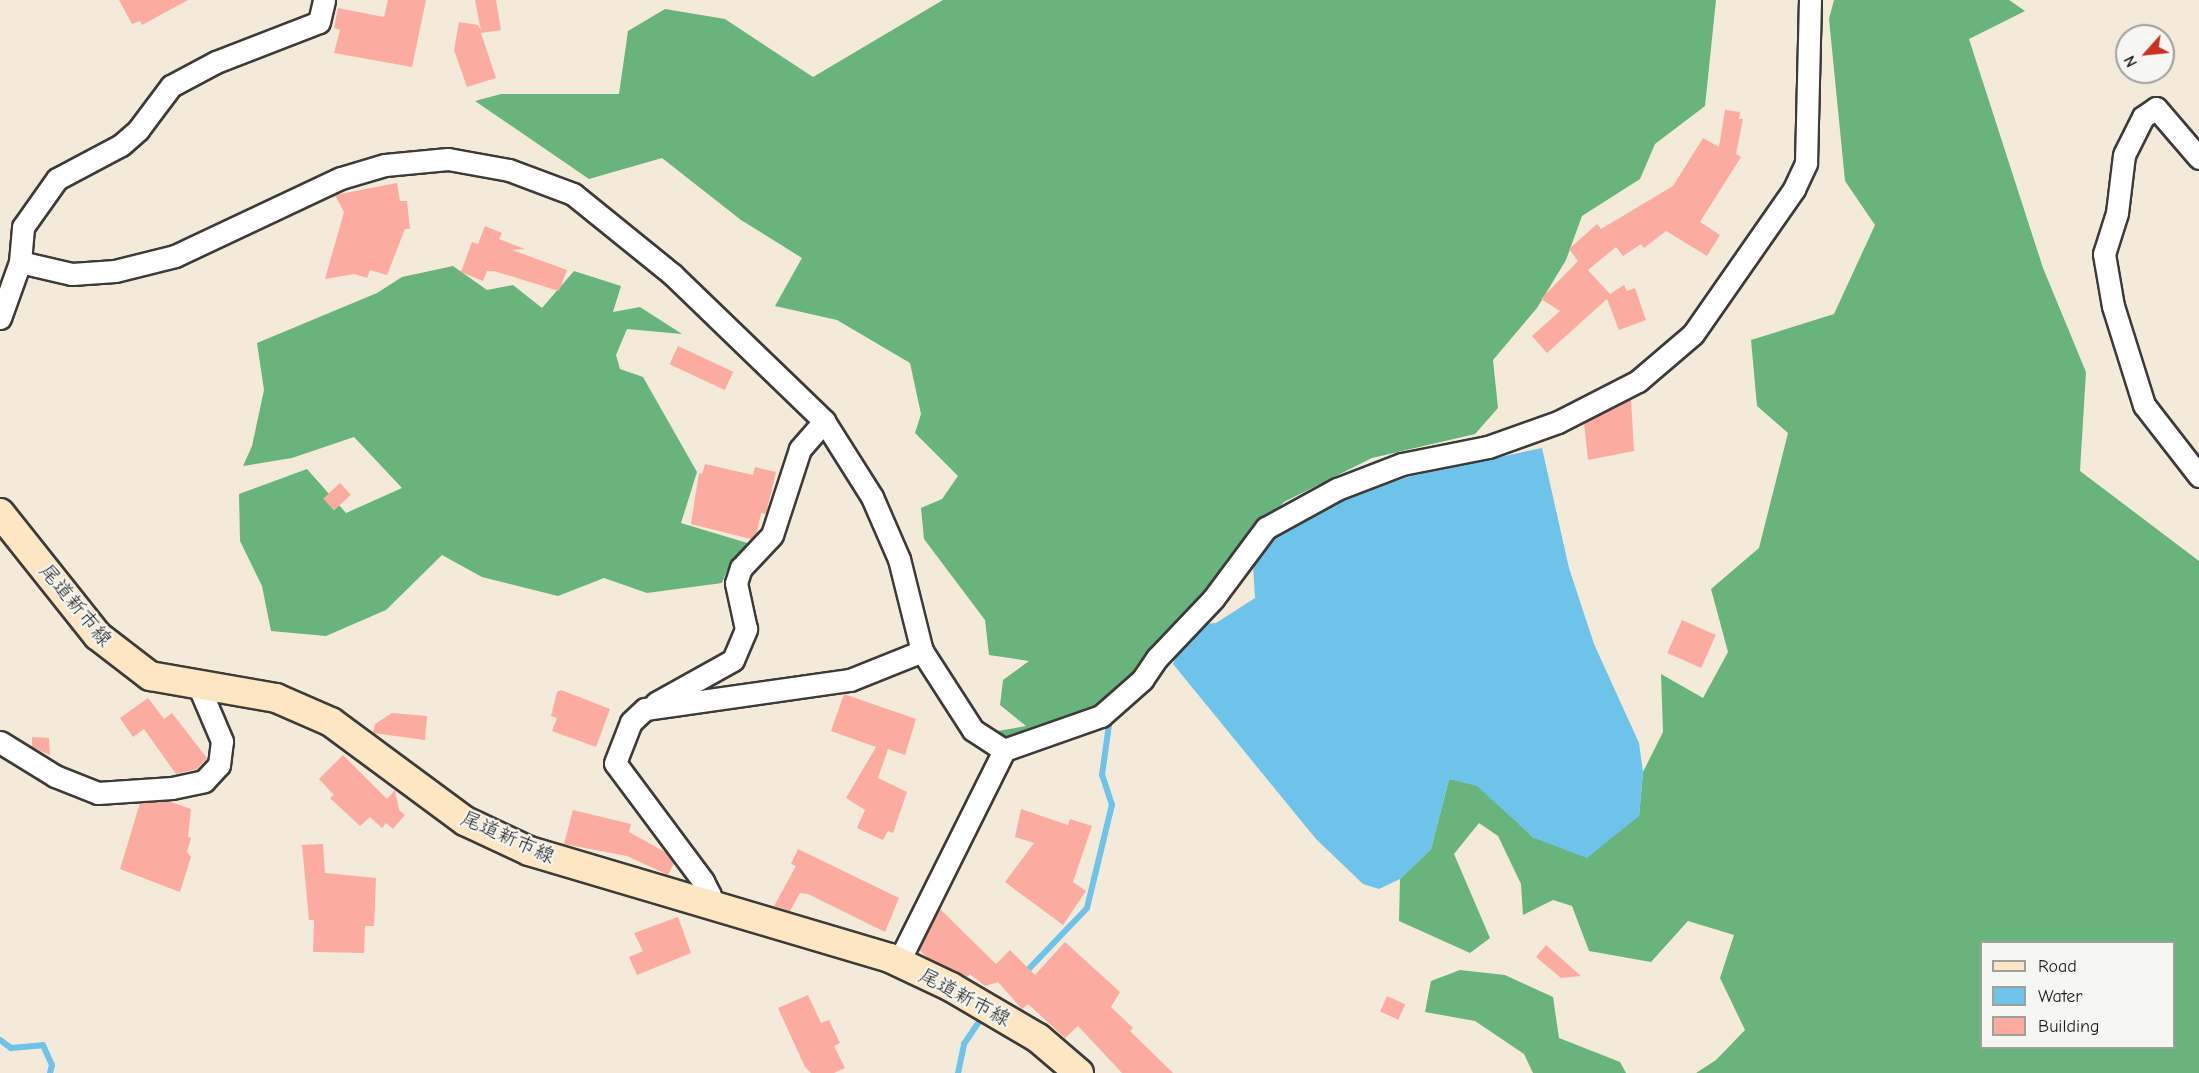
<!DOCTYPE html>
<html>
<head>
<meta charset="utf-8">
<style>
	body { margin:0 }
	#map { position:relative; width:2199px; height:1073px; overflow:hidden; background:#f4eada; font-family:"Comic Neue","Klee One",sans-serif }
	div>[style] { position:absolute }
	[style*='--x'] { left:calc(var(--x)*1px); top:calc(var(--y)*1px); width:calc(var(--w)*1px); rotate:calc(var(--a)*1deg) }
	.forest>* { inset:0; background:#68b47c }
	.water>* { inset:0; background:#6dc3ea }
	.stream>* { height:6px; margin:-3px; padding:0 3px; transform-origin:3px; border-radius:3px; background:#6dc3ea }
	.building>* { inset:0; background:#fbaba0; transform-origin:0 0 }
	.roads { filter:drop-shadow(2px 0 #3c3b38) drop-shadow(-2px 0 #3c3b38) drop-shadow(0 2px #3c3b38) drop-shadow(0 -2px #3c3b38) }
	.minor>* { height:21px; margin:-10.5px; padding:0 10.5px; transform-origin:10.5px; border-radius:10.5px; background:#fff }
	.secondary>* { height:28px; margin:-14px; padding:0 14px; transform-origin:14px; border-radius:14px; background:#fce6c4 }
	span { translate:-50% -50%; white-space:nowrap; text-align:center; line-height:1.15; -webkit-text-stroke:4.5px #f6f6f2; paint-order:stroke }
	.street-label { font-size:20px; color:#1c1c1c }
	.legend { position:absolute; left:1980px; top:941px; width:195px; height:108px; box-sizing:border-box; background:#f6f6f2; border:2px solid #9f9f9c; margin:0; padding:8px 10px; list-style:none; font-size:18px; color:#1c1c1c }
	.legend li { display:flex; align-items:center; gap:12px; height:30px }
	.legend b { width:30px; border:2px solid #9f9f9c }
	.north { position:absolute; left:2115px; top:24px; width:60px; height:60px; box-sizing:border-box; background:#f6f6f2; border:2px solid #9f9f9c; border-radius:50%; rotate:243deg; font-size:16px; font-weight:700; line-height:24px; text-align:center; color:#1c1c1c }
	.north::after { content:''; display:block; margin:auto; width:21px; height:27px; background:#c8321e; clip-path:polygon(50% 0,100% 100%,50% 72%,0 100%) }
</style>
</head>
<body>
<div id="map">
	<div class="forest">
		<div style="clip-path:polygon(943px 0,1716px 0,1705px 106px,1655px 144px,1640px 179px,1582px 216px,1566px 260px,1537px 308px,1493px 360px,1498px 408px,1475px 434px,1372px 458px,1284px 502px,1235px 553px,1189px 619px,1130px 685px,1093px 711px,1060px 724px,1045px 748px,1017px 753px,998px 731px,1026px 726px,1000px 705px,1003px 680px,1029px 661px,989px 655px,985px 620px,924px 539px,921px 508px,942px 499px,958px 476px,915px 433px,921px 414px,910px 363px,837px 320px,775px 306px,802px 258px,741px 220px,662px 158px,589px 179px,475px 101px,501px 94px,619px 94px,628px 31px,665px 9px,725px 19px,813px 77px)"></div>
		<div style="clip-path:polygon(evenodd,1834px 0,2009px 0,2025px 11px,1969px 39px,2043px 268px,2086px 372px,2080px 471px,2199px 561px,2199px 1073px,1696px 1073px,1716px 1060px,1745px 1030px,1720px 978px,1734px 935px,1688px 921px,1651px 962px,1589px 951px,1572px 906px,1553px 900px,1523px 915px,1521px 884px,1498px 836px,1479px 823px,1454px 854px,1490px 938px,1470px 953px,1399px 921px,1400px 879px,1431px 849px,1449px 779px,1477px 785px,1534px 838px,1639px 816px,1643px 772px,1663px 732px,1661px 674px,1703px 698px,1728px 652px,1711px 589px,1759px 548px,1788px 433px,1757px 406px,1751px 340px,1834px 314px,1875px 225px,1845px 181px,1829px 19px,1834px 0,1982px 942px,2174px 942px,2174px 1048px,1982px 1048px,1982px 942px)"></div>
		<div style="clip-path:polygon(453px 266px,487px 290px,513px 285px,542px 308px,574px 271px,621px 286px,613px 312px,640px 307px,682px 334px,627px 329px,616px 355px,620px 369px,643px 377px,697px 472px,681px 523px,754px 545px,727px 570px,722px 583px,647px 593px,604px 578px,558px 596px,482px 577px,442px 555px,386px 610px,326px 636px,271px 631px,262px 586px,240px 541px,239px 494px,307px 469px,346px 513px,402px 488px,354px 437px,292px 458px,243px 466px,252px 446px,264px 390px,257px 343px,377px 293px,402px 277px)"></div>
		<div style="clip-path:polygon(1460px 970px,1505px 975px,1553px 997px,1559px 1038px,1620px 1062px,1626px 1073px,1533px 1073px,1524px 1054px,1475px 1021px,1425px 1012px,1431px 981px)"></div>
	</div>
	<div class="water">
		<div style="clip-path:polygon(1542px 448px,1569px 568px,1594px 644px,1639px 743px,1643px 772px,1639px 816px,1587px 858px,1534px 838px,1477px 786px,1449px 779px,1431px 849px,1400px 879px,1379px 889px,1363px 884px,1316px 839px,1173px 664px,1189px 625px,1216px 623px,1255px 598px,1253px 563px,1270px 540px,1346px 498px,1411px 476px)"></div>
	</div>
	<div class="stream">
		<div style="--x:1024;--y:974;--w:91;--a:-46.3"></div>
		<div style="--x:1087;--y:908;--w:106;--a:-76.4"></div>
		<div style="--x:1112;--y:805;--w:32;--a:-108"></div>
		<div style="--x:1102;--y:775;--w:59;--a:-82.1"></div>
		<div style="--x:0;--y:1040;--w:14;--a:36"></div>
		<div style="--x:11;--y:1048;--w:32;--a:-5"></div>
		<div style="--x:43;--y:1045;--w:22;--a:66"></div>
		<div style="--x:52;--y:1065;--w:8;--a:104"></div>
		<div style="--x:958;--y:1073;--w:30;--a:-78"></div>
		<div style="--x:964;--y:1044;--w:34;--a:-56"></div>
	</div>
	<div class="building">
		<div style="clip-path:polygon(119px 0,188px 0,142px 25px,140px 21px,132px 24px)"></div>
		<div style="clip-path:polygon(388px 0,426px 0,412px 67px,334px 53px,340px 30px,334px 28px,338px 8px,384px 17px)"></div>
		<div style="clip-path:polygon(475px 0,496px 0,501px 30px,481px 33px,496px 78px,467px 87px,454px 50px,459px 22px,478px 25px,481px 31px)"></div>
		<div style="clip-path:polygon(1725px 110px,1740px 112px,1739px 119px,1743px 119px,1736px 154px,1741px 157px,1700px 222px,1720px 235px,1707px 256px,1666px 231px,1644px 248px,1641px 244px,1623px 256px,1616px 247px,1588px 270px,1610px 294px,1624px 285px,1627px 291px,1635px 288px,1646px 320px,1619px 330px,1607px 299px,1547px 353px,1532px 336px,1560px 311px,1541px 299px,1578px 261px,1569px 249px,1597px 224px,1601px 229px,1673px 186px,1703px 138px,1719px 147px)"></div>
		<div style="clip-path:polygon(397px 183px,400px 201px,407px 201px,410px 229px,405px 229px,387px 275px,370px 270px,367px 278px,354px 274px,325px 279px,344px 212px,335px 195px)"></div>
		<div style="clip-path:polygon(485px 226px,502px 233px,499px 239px,525px 249px,512px 250px,567px 270px,559px 291px,494px 271px,487px 271px,483px 281px,461px 272px,472px 242px,478px 244px)"></div>
		<div style="left:678px;top:346px;width:61px;height:20px;rotate:25deg"></div>
		<div style="clip-path:polygon(1631px 399px,1634px 451px,1588px 460px,1584px 423px)"></div>
		<div style="clip-path:polygon(705px 464px,753px 475px,755px 467px,776px 472px,766px 514px,761px 513px,757px 532px,751px 539px,691px 524px,699px 473px,702px 474px)"></div>
		<div style="left:340px;top:483px;width:16px;height:23px;rotate:47deg"></div>
		<div style="left:1682px;top:620px;width:37px;height:36px;rotate:24deg"></div>
		<div style="clip-path:polygon(561px 690px,610px 709px,596px 747px,552px 731px,557px 718px,551px 716px,557px 692px)"></div>
		<div style="clip-path:polygon(844px 694px,916px 719px,905px 755px,888px 749px,878px 778px,907px 792px,893px 833px,888px 831px,883px 840px,857px 828px,865px 810px,846px 798px,876px 747px,831px 731px)"></div>
		<div style="clip-path:polygon(148px 698px,164px 719px,172px 713px,207px 758px,197px 769px,176px 774px,144px 729px,133px 737px,120px 718px)"></div>
		<div style="clip-path:polygon(392px 713px,427px 716px,425px 740px,373px 733px,375px 724px)"></div>
		<div style="clip-path:polygon(32px 737px,49px 738px,50px 755px,32px 747px)"></div>
		<div style="clip-path:polygon(343px 755px,387px 799px,395px 790px,399px 810px,405px 815px,393px 829px,386px 823px,382px 828px,370px 817px,360px 826px,330px 798px,334px 795px,319px 779px)"></div>
		<div style="clip-path:polygon(168px 801px,191px 809px,188px 837px,191px 838px,187px 852px,191px 857px,180px 892px,120px 869px,140px 803px)"></div>
		<div style="clip-path:polygon(1021px 809px,1068px 825px,1070px 819px,1092px 826px,1073px 882px,1086px 891px,1063px 925px,1005px 882px,1034px 843px,1015px 837px)"></div>
		<div style="clip-path:polygon(573px 810px,631px 824px,629px 832px,665px 852px,674px 863px,668px 875px,627px 856px,564px 844px)"></div>
		<div style="clip-path:polygon(323px 844px,325px 873px,376px 878px,374px 926px,365px 926px,364px 953px,313px 952px,314px 920px,309px 920px,302px 845px)"></div>
		<div style="clip-path:polygon(798px 849px,899px 898px,885px 932px,808px 894px,800px 893px,790px 911px,774px 906px,796px 866px,791px 864px)"></div>
		<div style="clip-path:polygon(940px 909px,996px 964px,1010px 950px,1035px 975px,1065px 942px,1120px 992px,1111px 1007px,1133px 1028px,1130px 1031px,1173px 1073px,1122px 1073px,1078px 1026px,1065px 1038px,1028px 1004px,1022px 1009px,998px 982px,985px 986px,970px 974px,967px 977px,928px 958px,919px 950px)"></div>
		<div style="clip-path:polygon(678px 917px,691px 953px,637px 975px,629px 957px,643px 951px,634px 933px)"></div>
		<div style="clip-path:polygon(1546px 945px,1581px 976px,1561px 978px,1536px 957px)"></div>
		<div style="clip-path:polygon(808px 995px,821px 1023px,829px 1020px,840px 1043px,834px 1046px,845px 1068px,834px 1073px,811px 1073px,805px 1067px,778px 1008px)"></div>
		<div style="left:1387px;top:996px;width:20px;height:17px;rotate:24deg"></div>
	</div>
	<div class="roads">
		<div class="minor">
			<div style="--x:2199;--y:158;--w:66;--a:-130.7"></div>
			<div style="--x:2156;--y:108;--w:16;--a:145"></div>
			<div style="--x:2143;--y:117;--w:42;--a:116.6"></div>
			<div style="--x:2124;--y:155;--w:58;--a:96.9"></div>
			<div style="--x:2117;--y:213;--w:43;--a:107.6"></div>
			<div style="--x:2104;--y:254;--w:53;--a:80.2"></div>
			<div style="--x:2113;--y:306;--w:104;--a:72.6"></div>
			<div style="--x:2144;--y:405;--w:90;--a:52.2"></div>
			<div style="--x:20;--y:262;--w:53;--a:13"></div>
			<div style="--x:72;--y:274;--w:43;--a:-4"></div>
			<div style="--x:115;--y:271;--w:62;--a:-14"></div>
			<div style="--x:175;--y:256;--w:183;--a:-25.2"></div>
			<div style="--x:341;--y:178;--w:46;--a:-16.5"></div>
			<div style="--x:385;--y:165;--w:63;--a:-5.4"></div>
			<div style="--x:448;--y:159;--w:62;--a:10.2"></div>
			<div style="--x:509;--y:170;--w:68;--a:20.6"></div>
			<div style="--x:573;--y:194;--w:129;--a:39"></div>
			<div style="--x:673;--y:275;--w:210;--a:44"></div>
			<div style="--x:824;--y:421;--w:90;--a:57.7"></div>
			<div style="--x:872;--y:497;--w:68;--a:66.5"></div>
			<div style="--x:899;--y:559;--w:95;--a:76"></div>
			<div style="--x:922;--y:651;--w:94;--a:57.2"></div>
			<div style="--x:973;--y:730;--w:37;--a:33"></div>
			<div style="--x:0;--y:318;--w:59;--a:-70.3"></div>
			<div style="--x:20;--y:262;--w:35;--a:-85"></div>
			<div style="--x:23;--y:227;--w:59;--a:-54.7"></div>
			<div style="--x:57;--y:179;--w:72;--a:-28"></div>
			<div style="--x:121;--y:145;--w:23;--a:-41"></div>
			<div style="--x:138;--y:130;--w:55;--a:-53.1"></div>
			<div style="--x:171;--y:86;--w:51;--a:-28.1"></div>
			<div style="--x:216;--y:62;--w:110;--a:-21.2"></div>
			<div style="--x:319;--y:22;--w:23;--a:-77"></div>
			<div style="--x:656;--y:703;--w:88;--a:-29.2"></div>
			<div style="--x:733;--y:660;--w:34;--a:-67"></div>
			<div style="--x:746;--y:629;--w:47;--a:-102.3"></div>
			<div style="--x:736;--y:583;--w:16;--a:-72"></div>
			<div style="--x:741;--y:568;--w:45;--a:-46.8"></div>
			<div style="--x:772;--y:535;--w:90;--a:-72"></div>
			<div style="--x:800;--y:449;--w:37;--a:-49"></div>
			<div style="--x:0;--y:742;--w:65;--a:31.7"></div>
			<div style="--x:55;--y:776;--w:46;--a:21.6"></div>
			<div style="--x:98;--y:793;--w:74;--a:-3.9"></div>
			<div style="--x:172;--y:788;--w:33;--a:-12"></div>
			<div style="--x:204;--y:781;--w:22;--a:-47"></div>
			<div style="--x:219;--y:765;--w:24;--a:-83"></div>
			<div style="--x:222;--y:741;--w:59;--a:-113.1"></div>
			<div style="--x:708;--y:905;--w:10;--a:-79"></div>
			<div style="--x:710;--y:895;--w:16;--a:-117"></div>
			<div style="--x:703;--y:881;--w:147;--a:-126.7"></div>
			<div style="--x:615;--y:763;--w:44;--a:-68.7"></div>
			<div style="--x:631;--y:722;--w:19;--a:-43"></div>
			<div style="--x:645;--y:709;--w:207;--a:-8.1"></div>
			<div style="--x:850;--y:680;--w:78;--a:-21.9"></div>
			<div style="--x:898;--y:963;--w:238;--a:-63.5"></div>
			<div style="--x:1004;--y:750;--w:103;--a:-19.3"></div>
			<div style="--x:1101;--y:716;--w:55;--a:-41.3"></div>
			<div style="--x:1142;--y:680;--w:27;--a:-56"></div>
			<div style="--x:1157;--y:658;--w:81;--a:-46.5"></div>
			<div style="--x:1213;--y:599;--w:89;--a:-53.3"></div>
			<div style="--x:1266;--y:528;--w:81;--a:-28.8"></div>
			<div style="--x:1337;--y:489;--w:70;--a:-21"></div>
			<div style="--x:1402;--y:464;--w:88;--a:-11.2"></div>
			<div style="--x:1488;--y:447;--w:74;--a:-19.7"></div>
			<div style="--x:1558;--y:422;--w:90;--a:-27.1"></div>
			<div style="--x:1638;--y:381;--w:72;--a:-40.5"></div>
			<div style="--x:1693;--y:334;--w:177;--a:-55.1"></div>
			<div style="--x:1794;--y:189;--w:29;--a:-65"></div>
			<div style="--x:1806;--y:163;--w:163;--a:-88.6"></div>
		</div>
		<div class="secondary">
			<div style="--x:0;--y:513;--w:157;--a:51.5"></div>
			<div style="--x:98;--y:636;--w:66;--a:37.6"></div>
			<div style="--x:150;--y:676;--w:128;--a:9.9"></div>
			<div style="--x:276;--y:698;--w:60;--a:23.6"></div>
			<div style="--x:331;--y:722;--w:167;--a:36.5"></div>
			<div style="--x:465;--y:821;--w:71;--a:25.1"></div>
			<div style="--x:529;--y:851;--w:377;--a:16.5"></div>
			<div style="--x:890;--y:958;--w:68;--a:25.4"></div>
			<div style="--x:951;--y:987;--w:101;--a:30.4"></div>
			<div style="--x:1038;--y:1038;--w:54;--a:40.5"></div>
		</div>
	</div>
	<div class="street-label">
		<span style="left:76px;top:605px;rotate:50deg">尾道新市線</span>
		<span style="left:508px;top:837px;rotate:24deg">尾道新市線</span>
		<span style="left:965px;top:997px;rotate:28deg">尾道新市線</span>
	</div>
	<ul class="legend">
	<li><b style="height:8px;background:#fce6c4"></b>Road</li>
	<li><b style="height:16px;background:#6dc3ea"></b>Water</li>
	<li><b style="height:16px;background:#fbaba0"></b>Building</li>
	</ul>
	<div class="north">N</div>
</div>
</body>
</html>
